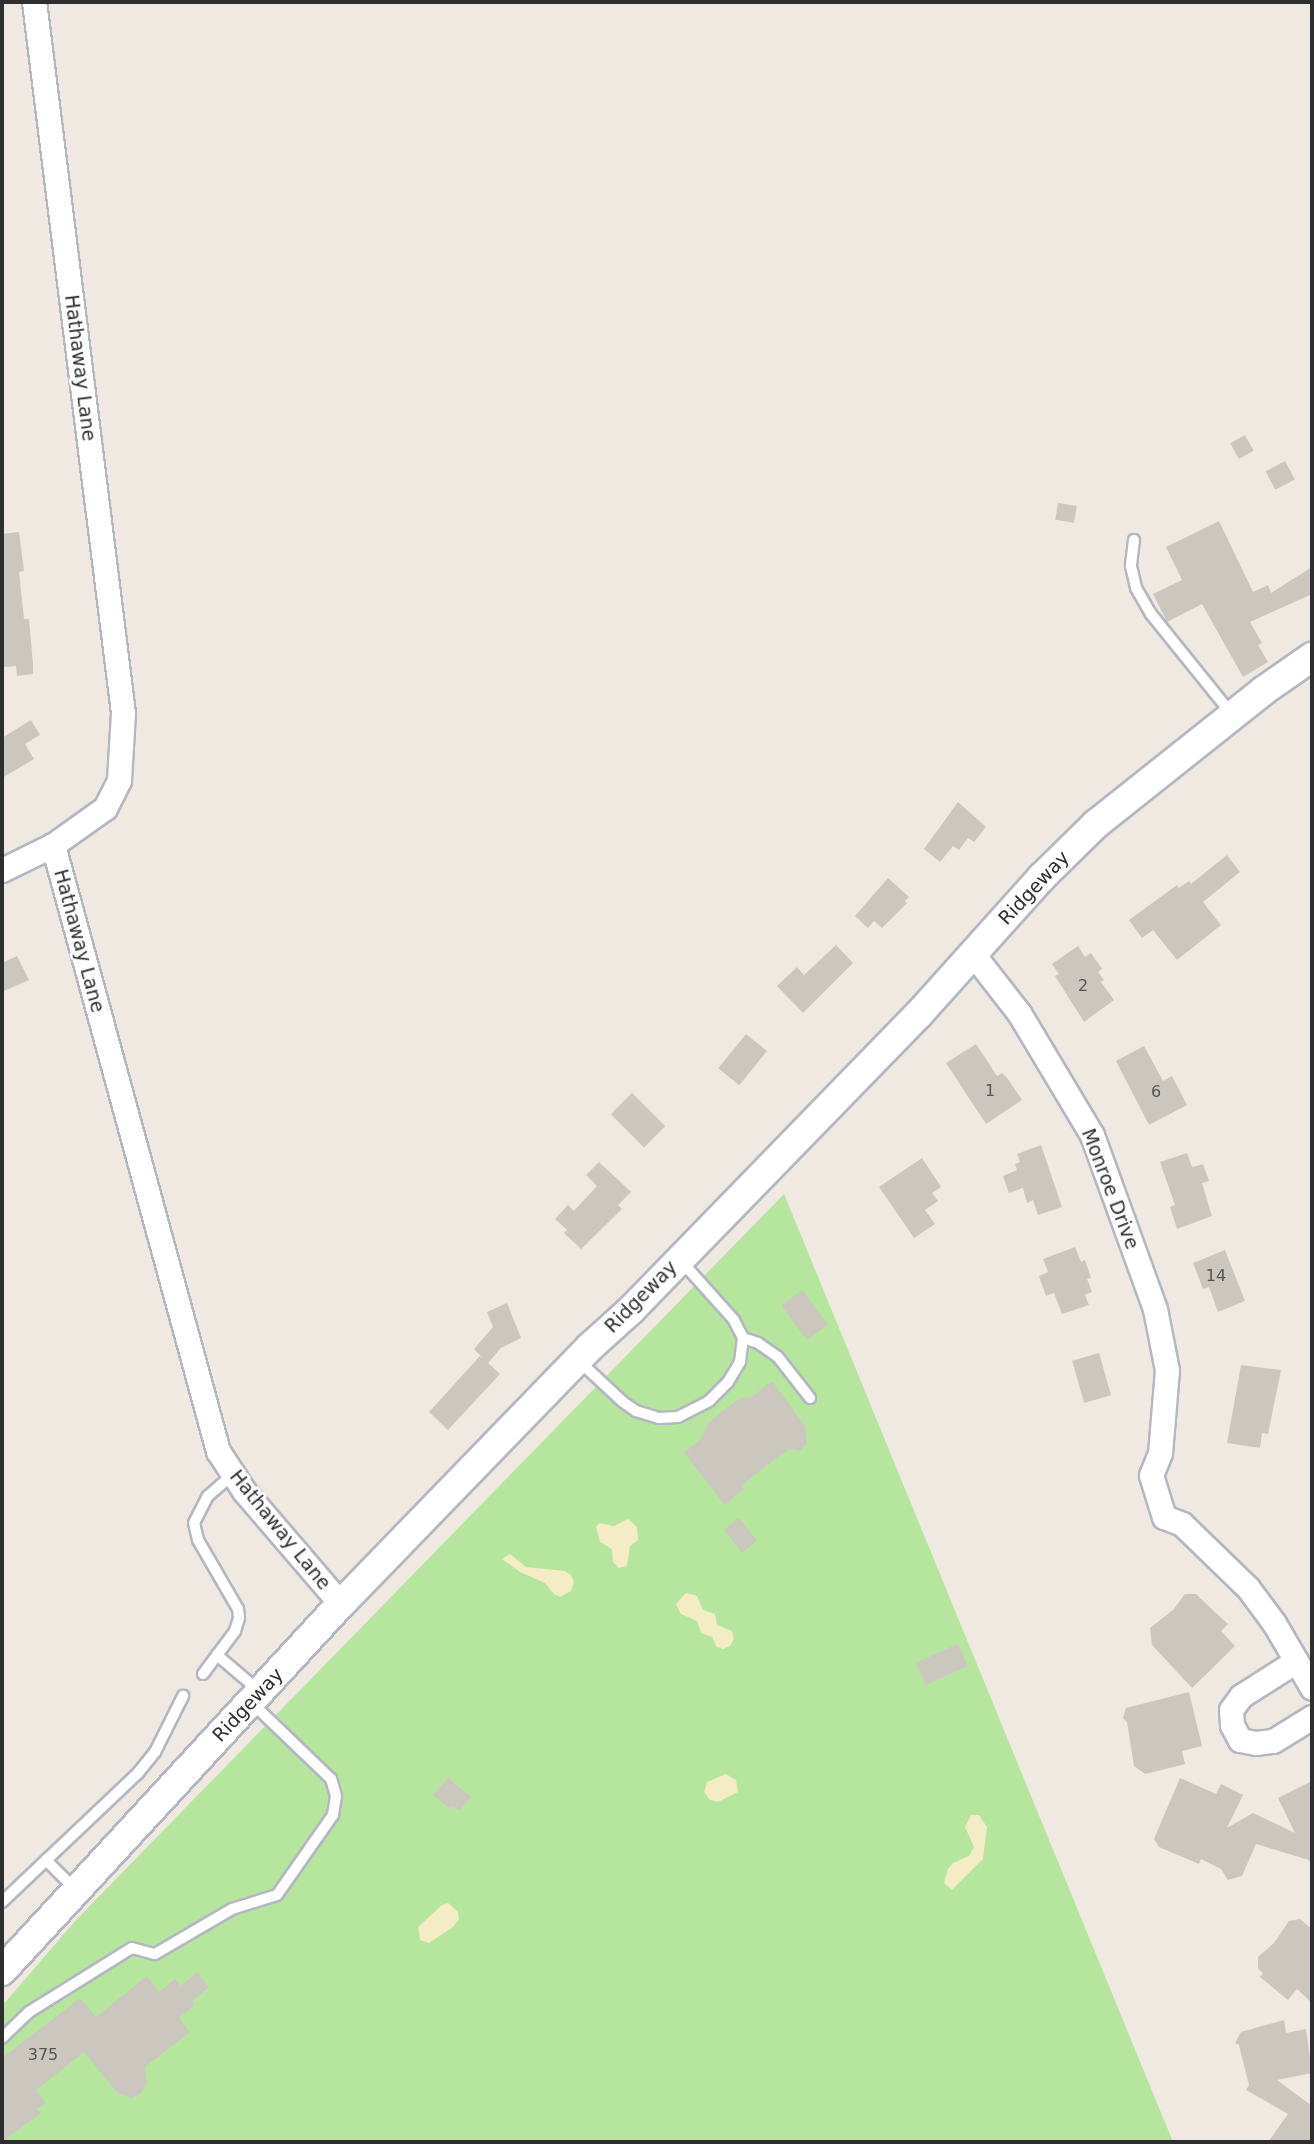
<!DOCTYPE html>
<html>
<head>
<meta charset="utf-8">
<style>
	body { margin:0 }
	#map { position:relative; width:1314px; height:2144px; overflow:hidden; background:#efe9e1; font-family:"DejaVu Sans",sans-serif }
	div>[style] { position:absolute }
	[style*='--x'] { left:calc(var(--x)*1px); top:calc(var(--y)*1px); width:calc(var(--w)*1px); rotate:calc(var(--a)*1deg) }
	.green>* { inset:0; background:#b6e59e }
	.sand>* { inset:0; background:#f3ecc5 }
	.building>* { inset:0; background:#cbc7bf; transform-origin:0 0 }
	.roads { filter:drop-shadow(2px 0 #b4b7c1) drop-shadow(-2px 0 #b4b7c1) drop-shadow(0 2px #b4b7c1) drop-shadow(0 -2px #b4b7c1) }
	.service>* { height:10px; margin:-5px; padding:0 5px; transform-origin:5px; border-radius:5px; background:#fff }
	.minor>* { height:23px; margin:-11.5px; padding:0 11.5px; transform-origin:11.5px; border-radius:11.5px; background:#fff }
	.tertiary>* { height:28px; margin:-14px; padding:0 14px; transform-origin:14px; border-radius:14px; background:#fff }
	span { translate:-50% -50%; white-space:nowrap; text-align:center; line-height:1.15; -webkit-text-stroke:5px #fff; paint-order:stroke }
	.number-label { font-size:16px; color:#555452 }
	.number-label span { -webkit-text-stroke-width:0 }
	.street-label { font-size:19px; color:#2e2e2e }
	.frame { position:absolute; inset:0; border:4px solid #2e2e2e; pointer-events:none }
</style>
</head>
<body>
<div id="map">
	<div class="green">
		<div style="clip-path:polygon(784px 1194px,1173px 2142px,2px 2142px,2px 2006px,76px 1920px)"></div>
	</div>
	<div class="sand">
		<div style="clip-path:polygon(628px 1519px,637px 1527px,638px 1540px,630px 1546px,627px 1566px,619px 1568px,613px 1562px,612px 1549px,600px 1542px,596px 1527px,599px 1523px,614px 1526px)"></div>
		<div style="clip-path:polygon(510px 1554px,526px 1567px,565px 1571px,571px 1575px,574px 1582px,571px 1591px,560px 1597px,554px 1594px,545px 1583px,520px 1572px,502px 1559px)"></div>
		<div style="clip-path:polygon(686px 1593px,697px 1596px,703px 1610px,715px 1614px,717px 1625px,732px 1631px,734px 1639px,730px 1646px,723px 1649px,717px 1647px,712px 1637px,701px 1633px,697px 1621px,681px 1614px,676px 1604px)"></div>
		<div style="clip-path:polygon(726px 1774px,736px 1780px,738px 1792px,718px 1802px,710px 1800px,704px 1792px,707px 1782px)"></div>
		<div style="clip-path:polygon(971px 1815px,979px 1815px,987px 1827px,983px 1859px,952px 1890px,944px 1883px,948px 1869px,953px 1863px,969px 1856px,974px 1847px,965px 1827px)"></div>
		<div style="clip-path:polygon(448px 1903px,458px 1912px,459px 1919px,453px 1927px,429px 1943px,420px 1940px,418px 1927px,442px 1905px)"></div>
	</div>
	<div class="building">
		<div style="left:1245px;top:435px;width:18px;height:17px;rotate:61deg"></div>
		<div style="left:1285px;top:461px;width:21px;height:22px;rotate:62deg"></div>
		<div style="left:1058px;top:503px;width:19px;height:17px;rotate:9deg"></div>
		<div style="clip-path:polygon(1219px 521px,1253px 592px,1268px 585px,1271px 593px,1312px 567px,1312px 594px,1250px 622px,1262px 643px,1258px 645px,1268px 662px,1243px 677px,1202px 604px,1167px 622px,1153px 594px,1182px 580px,1166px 547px)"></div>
		<div style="clip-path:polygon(19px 532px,24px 571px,19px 572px,24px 619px,29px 619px,33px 664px,33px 674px,17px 676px,16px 666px,4px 667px,2px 534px)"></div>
		<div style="clip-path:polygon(31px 720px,40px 735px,25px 744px,34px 759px,2px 778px,2px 738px)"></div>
		<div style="clip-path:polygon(958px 802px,986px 827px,974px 842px,968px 838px,959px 850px,953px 846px,940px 862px,924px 849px)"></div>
		<div style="clip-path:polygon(1227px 855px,1240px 872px,1203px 902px,1221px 925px,1177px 960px,1153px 930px,1142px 938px,1129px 920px,1177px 885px,1179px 888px,1189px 881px,1191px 884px)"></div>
		<div style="clip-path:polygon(888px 878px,909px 897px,905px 901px,907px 903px,882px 928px,874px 921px,868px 928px,855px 916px)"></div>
		<div style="clip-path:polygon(836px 945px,853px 963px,803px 1013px,777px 986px,797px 967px,804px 975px)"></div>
		<div style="clip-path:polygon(1078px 946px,1085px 957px,1091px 953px,1102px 969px,1098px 972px,1104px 980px,1101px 982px,1114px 1000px,1084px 1022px,1055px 976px,1059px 974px,1052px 964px)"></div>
		<div style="clip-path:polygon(17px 956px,29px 980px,2px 992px,2px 963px)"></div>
		<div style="left:746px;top:1034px;width:27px;height:44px;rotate:39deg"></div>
		<div style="clip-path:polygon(976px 1044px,997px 1076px,1002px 1073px,1008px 1079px,1022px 1100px,986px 1124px,946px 1063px)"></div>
		<div style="clip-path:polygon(1144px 1046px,1163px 1081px,1172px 1076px,1187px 1105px,1149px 1125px,1116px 1061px)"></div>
		<div style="left:632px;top:1093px;width:47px;height:30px;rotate:45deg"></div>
		<div style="clip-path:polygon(1041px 1145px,1062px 1207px,1038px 1215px,1033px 1200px,1027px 1203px,1023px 1188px,1009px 1193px,1003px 1176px,1017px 1170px,1015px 1164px,1020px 1162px,1017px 1154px)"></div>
		<div style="clip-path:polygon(1187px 1153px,1192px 1167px,1203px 1164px,1209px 1181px,1202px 1183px,1212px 1216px,1177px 1229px,1170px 1207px,1175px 1205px,1160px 1162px)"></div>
		<div style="clip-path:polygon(922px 1158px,941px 1187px,932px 1193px,938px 1201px,925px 1210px,935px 1224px,914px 1238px,879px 1187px)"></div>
		<div style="clip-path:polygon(599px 1162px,631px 1192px,618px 1205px,622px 1209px,581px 1249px,564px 1233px,567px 1230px,555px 1219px,568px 1205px,574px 1211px,597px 1186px,586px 1175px)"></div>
		<div style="clip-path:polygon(1075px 1247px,1081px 1262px,1085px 1260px,1091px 1278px,1087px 1279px,1092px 1292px,1085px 1295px,1089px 1305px,1062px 1314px,1054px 1293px,1046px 1296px,1039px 1276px,1048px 1272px,1043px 1259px)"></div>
		<div style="clip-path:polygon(1225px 1250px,1245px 1301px,1218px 1312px,1209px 1287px,1203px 1289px,1193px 1263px)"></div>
		<div style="left:802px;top:1290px;width:43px;height:26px;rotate:53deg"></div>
		<div style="clip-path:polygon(507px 1303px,521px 1338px,501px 1348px,488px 1363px,500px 1374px,448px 1430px,429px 1412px,480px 1356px,484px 1359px,474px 1349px,493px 1327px,487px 1312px)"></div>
		<div style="left:1099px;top:1353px;width:44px;height:28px;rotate:74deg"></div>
		<div style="clip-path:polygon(1241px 1365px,1281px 1370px,1268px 1434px,1262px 1433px,1260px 1448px,1227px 1443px)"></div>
		<div style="clip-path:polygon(772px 1381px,805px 1426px,807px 1444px,800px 1451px,789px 1449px,773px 1460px,741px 1486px,744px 1489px,725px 1505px,684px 1453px,701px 1439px,708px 1423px,733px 1403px,744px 1397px,750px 1398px)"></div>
		<div style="left:739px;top:1518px;width:29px;height:19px;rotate:52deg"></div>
		<div style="clip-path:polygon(1185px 1594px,1196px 1594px,1216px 1613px,1228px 1624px,1221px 1631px,1235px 1646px,1192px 1688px,1152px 1645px,1150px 1628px,1173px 1610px)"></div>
		<div style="left:958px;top:1644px;width:24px;height:46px;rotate:66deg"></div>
		<div style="clip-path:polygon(1189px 1692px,1202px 1746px,1182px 1751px,1185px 1764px,1145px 1774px,1134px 1766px,1127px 1722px,1123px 1718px,1126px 1708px)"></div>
		<div style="clip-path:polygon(448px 1778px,471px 1797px,459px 1811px,453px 1806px,450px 1809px,433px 1795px)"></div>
		<div style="clip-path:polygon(1180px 1778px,1216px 1794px,1221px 1784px,1243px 1795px,1227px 1828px,1253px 1813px,1295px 1833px,1278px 1798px,1312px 1781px,1312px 1867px,1309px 1860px,1256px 1844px,1242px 1876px,1228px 1880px,1221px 1869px,1201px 1859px,1199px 1864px,1159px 1847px,1154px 1839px)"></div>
		<div style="clip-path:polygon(1300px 1919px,1312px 1929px,1312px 2003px,1297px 1989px,1288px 2000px,1260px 1977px,1263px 1973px,1258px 1969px,1258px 1957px,1274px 1943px,1289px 1921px)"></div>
		<div style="clip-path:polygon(197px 1972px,209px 1987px,192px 2001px,195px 2005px,179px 2018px,190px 2032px,145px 2067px,147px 2083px,141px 2093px,132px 2098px,118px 2094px,84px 2052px,36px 2090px,46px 2103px,37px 2109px,41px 2113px,2px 2142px,2px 2058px,80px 1998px,96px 2017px,147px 1976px,159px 1992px,175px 1979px,181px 1986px)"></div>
		<div style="clip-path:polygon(1284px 2020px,1286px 2033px,1306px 2029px,1312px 2073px,1277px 2080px,1312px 2106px,1312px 2142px,1268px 2142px,1288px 2114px,1246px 2090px,1249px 2085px,1239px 2045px,1235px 2043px,1241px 2032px)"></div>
	</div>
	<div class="roads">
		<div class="service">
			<div style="--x:1134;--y:540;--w:26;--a:97"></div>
			<div style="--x:1131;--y:566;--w:23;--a:77"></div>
			<div style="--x:1136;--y:588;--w:30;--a:60"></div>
			<div style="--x:1151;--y:614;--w:127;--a:51.1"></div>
			<div style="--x:743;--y:1338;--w:16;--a:18"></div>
			<div style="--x:758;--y:1343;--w:24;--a:35"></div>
			<div style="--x:778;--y:1357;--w:52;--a:52"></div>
			<div style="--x:579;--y:1361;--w:60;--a:43"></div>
			<div style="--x:623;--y:1402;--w:16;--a:35"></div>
			<div style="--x:636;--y:1411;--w:24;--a:17"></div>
			<div style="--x:659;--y:1418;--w:19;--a:-3"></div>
			<div style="--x:678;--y:1417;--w:35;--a:-27"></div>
			<div style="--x:709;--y:1401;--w:27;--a:-45"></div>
			<div style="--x:728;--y:1382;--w:23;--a:-59"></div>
			<div style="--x:740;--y:1362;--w:24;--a:-83"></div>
			<div style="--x:743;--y:1338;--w:20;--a:-117"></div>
			<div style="--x:734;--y:1320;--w:79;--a:-131.9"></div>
			<div style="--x:217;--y:1655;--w:54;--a:40.5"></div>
			<div style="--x:203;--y:1674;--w:54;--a:-53.3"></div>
			<div style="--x:235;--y:1631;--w:14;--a:-73"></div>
			<div style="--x:239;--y:1618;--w:9;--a:-96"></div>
			<div style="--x:238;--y:1609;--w:80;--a:-120.1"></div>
			<div style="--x:198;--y:1540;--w:17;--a:-103"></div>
			<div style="--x:194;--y:1523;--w:30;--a:-63"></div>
			<div style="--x:208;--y:1496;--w:33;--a:-41"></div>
			<div style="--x:46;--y:1860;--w:42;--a:45"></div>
			<div style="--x:2;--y:1902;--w:187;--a:-43.5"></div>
			<div style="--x:138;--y:1773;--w:27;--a:-51"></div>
			<div style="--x:155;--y:1752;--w:63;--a:-63.4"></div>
			<div style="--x:2;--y:2038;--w:37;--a:-44"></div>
			<div style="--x:29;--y:2012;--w:121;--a:-31.9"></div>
			<div style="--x:132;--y:1948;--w:24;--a:15"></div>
			<div style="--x:155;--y:1954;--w:89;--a:-30.3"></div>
			<div style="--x:232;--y:1909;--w:47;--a:-17.3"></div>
			<div style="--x:277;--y:1895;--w:98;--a:-55"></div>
			<div style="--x:333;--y:1815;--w:19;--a:-81"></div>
			<div style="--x:336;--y:1796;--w:18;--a:-106"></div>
			<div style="--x:331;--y:1779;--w:111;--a:-136.1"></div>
		</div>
		<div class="minor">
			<div style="--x:53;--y:845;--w:628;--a:74.77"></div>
			<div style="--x:218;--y:1451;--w:48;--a:57"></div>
			<div style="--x:244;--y:1491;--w:149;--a:49.4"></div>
			<div style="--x:2;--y:870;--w:57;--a:-26.1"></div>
			<div style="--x:53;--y:845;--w:64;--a:-35.4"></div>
			<div style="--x:105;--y:808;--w:31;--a:-63"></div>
			<div style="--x:119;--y:780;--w:67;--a:-86.6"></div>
			<div style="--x:123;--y:713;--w:717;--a:-97.13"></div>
			<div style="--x:973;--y:954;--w:75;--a:52.1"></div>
			<div style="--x:1019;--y:1013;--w:142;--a:59.1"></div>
			<div style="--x:1092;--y:1135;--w:185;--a:70.1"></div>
			<div style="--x:1155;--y:1309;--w:62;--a:78.9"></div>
			<div style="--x:1167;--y:1370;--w:83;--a:94.8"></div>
			<div style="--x:1160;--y:1453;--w:24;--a:112"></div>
			<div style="--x:1151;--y:1475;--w:44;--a:72.8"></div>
			<div style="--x:1164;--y:1517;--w:19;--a:21"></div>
			<div style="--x:1182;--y:1524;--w:92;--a:44.1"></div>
			<div style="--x:1248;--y:1588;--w:44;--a:53.4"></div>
			<div style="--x:1274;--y:1623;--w:75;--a:59.7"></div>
			<div style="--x:1296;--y:1661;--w:65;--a:147.5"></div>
			<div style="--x:1241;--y:1696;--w:17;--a:126"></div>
			<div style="--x:1231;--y:1710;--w:15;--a:86"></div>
			<div style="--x:1232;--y:1725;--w:17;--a:62"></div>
			<div style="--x:1240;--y:1740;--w:16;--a:11"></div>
			<div style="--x:1256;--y:1743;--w:17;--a:-7"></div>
			<div style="--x:1273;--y:1741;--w:46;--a:-31.6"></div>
		</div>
		<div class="tertiary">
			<div style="--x:2;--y:1971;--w:500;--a:-47.3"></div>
			<div style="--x:341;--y:1604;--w:358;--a:-45.9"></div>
			<div style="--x:590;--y:1347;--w:55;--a:-42.1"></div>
			<div style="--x:631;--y:1310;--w:413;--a:-45.8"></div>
			<div style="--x:919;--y:1014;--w:184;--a:-48.1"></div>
			<div style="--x:1042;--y:877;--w:76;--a:-44.5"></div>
			<div style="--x:1096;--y:824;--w:213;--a:-38.5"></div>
			<div style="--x:1263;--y:691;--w:60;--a:-34.8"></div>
		</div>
	</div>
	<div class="number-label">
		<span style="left:1083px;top:986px">2</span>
		<span style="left:990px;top:1091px">1</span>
		<span style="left:1156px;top:1092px">6</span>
		<span style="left:1216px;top:1276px">14</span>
		<span style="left:43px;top:2055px">375</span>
	</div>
	<div class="street-label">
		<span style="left:80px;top:368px;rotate:83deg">Hathaway Lane</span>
		<span style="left:1034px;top:888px;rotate:-47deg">Ridgeway</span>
		<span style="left:79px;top:941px;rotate:75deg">Hathaway Lane</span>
		<span style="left:1110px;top:1189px;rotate:69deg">Monroe Drive</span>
		<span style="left:641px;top:1297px;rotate:-45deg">Ridgeway</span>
		<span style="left:280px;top:1530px;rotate:51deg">Hathaway Lane</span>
		<span style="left:248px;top:1705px;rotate:-47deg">Ridgeway</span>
	</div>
	<div class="frame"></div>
</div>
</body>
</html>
